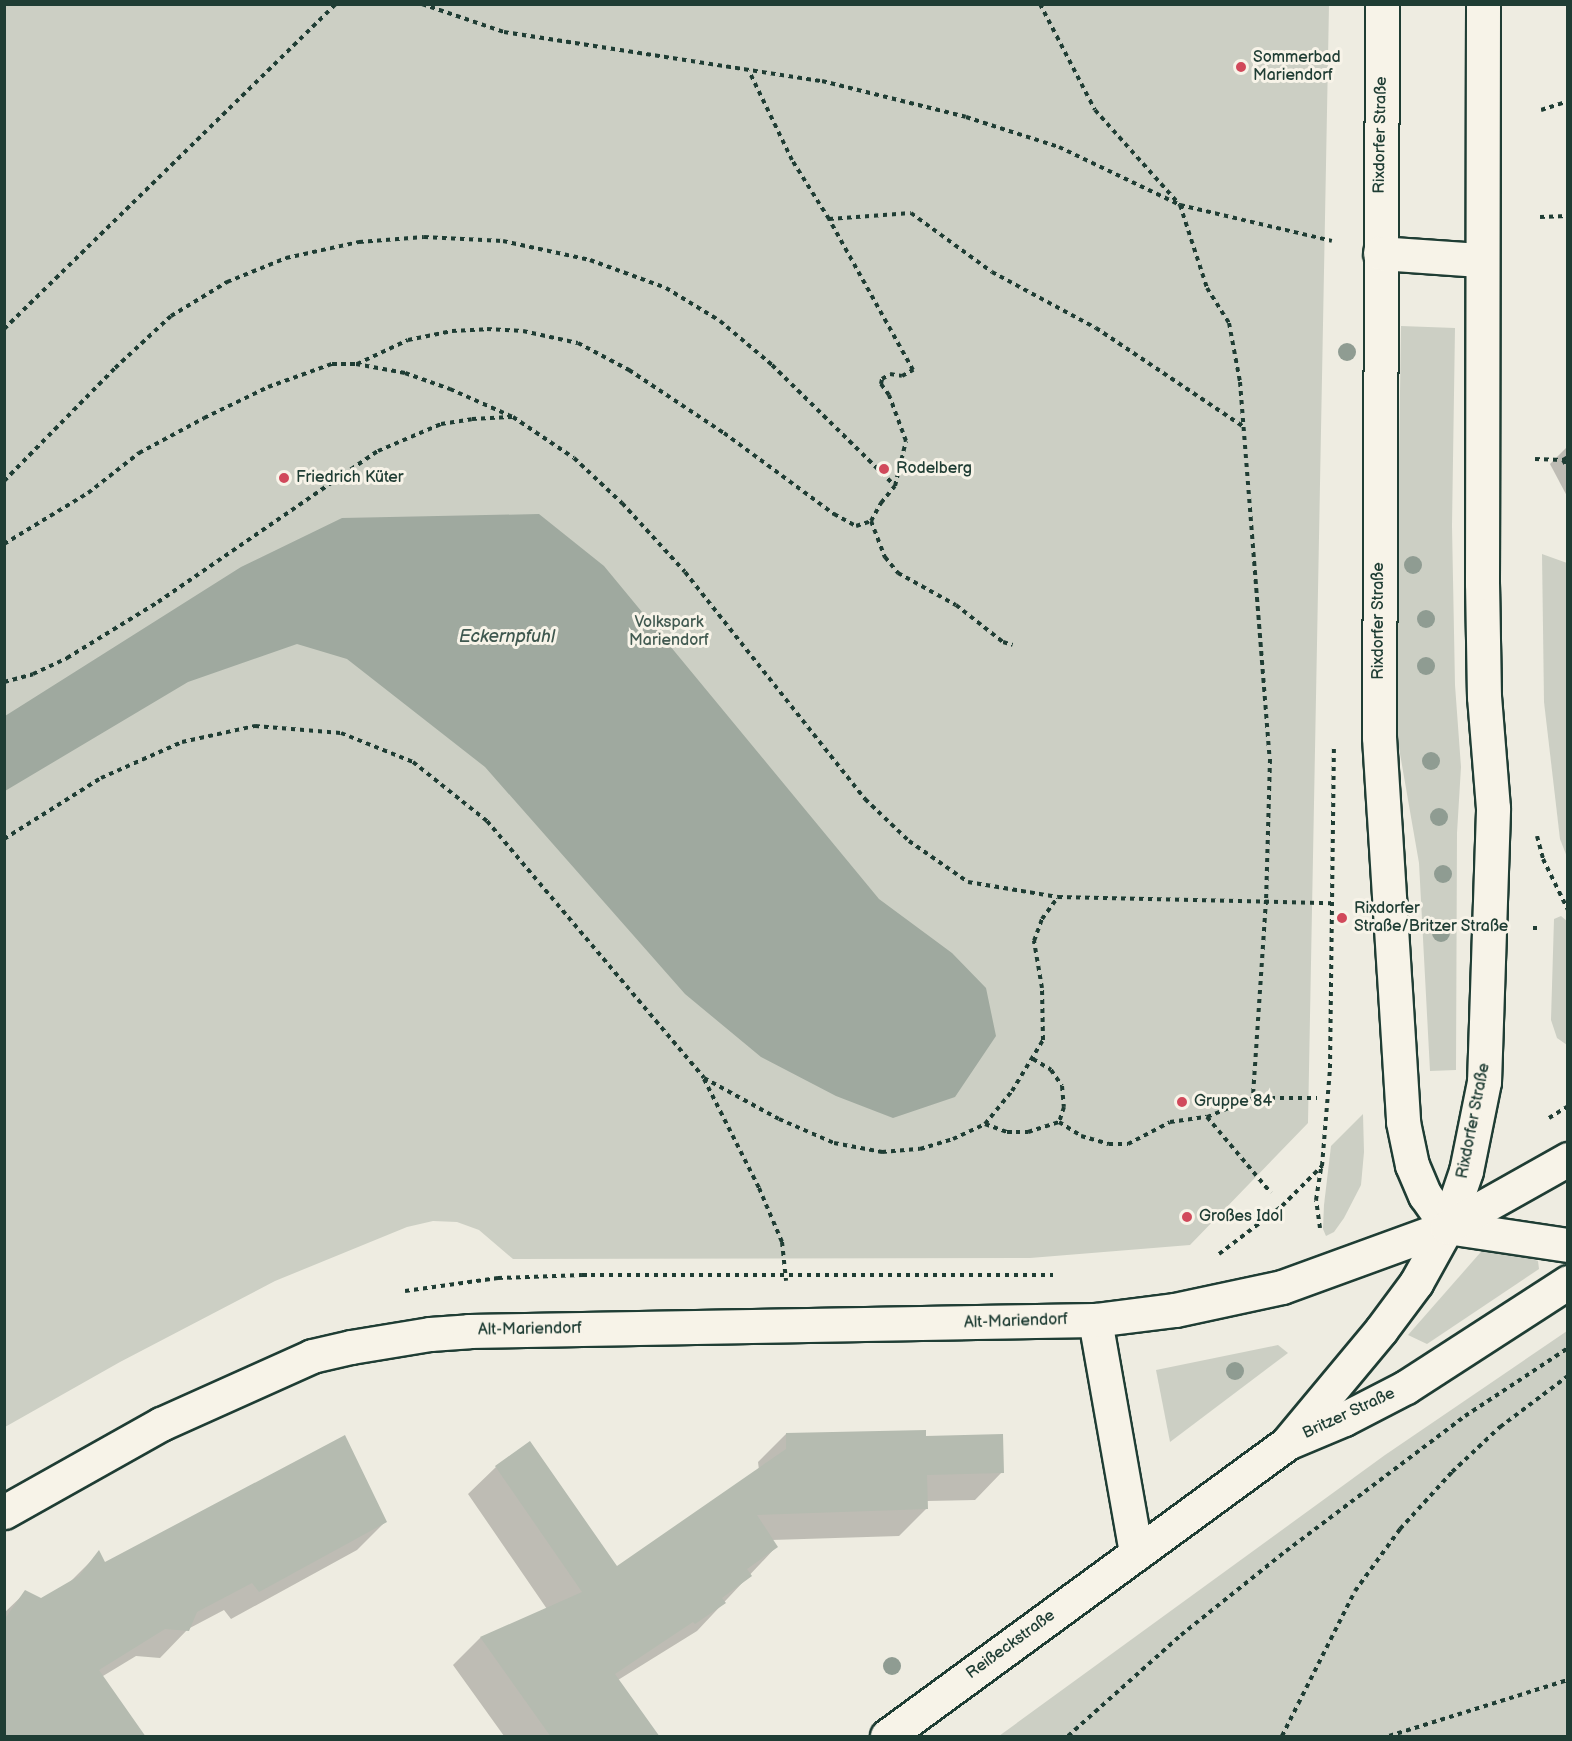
<!DOCTYPE html>
<html>
<head>
<meta charset="utf-8">
<style>
	body { margin:0 }
	#map { position:relative; width:1572px; height:1741px; overflow:hidden; background:#eeece1; font-family:"Balsamiq Sans",sans-serif }
	div>[style] { position:absolute }
	[style*='--x'] { left:calc(var(--x)*1px); top:calc(var(--y)*1px); width:calc(var(--w)*1px); rotate:calc(var(--a)*1deg) }
	.green>* { inset:0; background:#cccfc4 }
	.water>* { inset:0; background:#9fa99f }
	.shadow>* { inset:0; background:#0003 }
	.building>* { inset:0; background:#b5bbb0 }
	.path>* { height:4px; margin-top:-2px; transform-origin:0; background:repeating-linear-gradient(90deg,#1f3d34 0 4.5px,transparent 0 9px) }
	.roads { filter:drop-shadow(2px 0 #1f3d34) drop-shadow(-2px 0 #1f3d34) drop-shadow(0 2px #1f3d34) drop-shadow(0 -2px #1f3d34) }
	.tertiary>* { height:33px; margin:-16.5px; padding:0 16.5px; transform-origin:16.5px; border-radius:16.5px; background:#f7f3e8 }
	.secondary>* { height:33px; margin:-16.5px; padding:0 16.5px; transform-origin:16.5px; border-radius:16.5px; background:#f7f3e8 }
	.trees>* { width:18px; height:18px; margin:-9px; border-radius:50%; background:#8f9c92 }
	.dots>* { width:16px; height:16px; translate:-50% -50%; box-sizing:border-box; border:3px solid #f7f3e8; border-radius:50% }
	span { translate:-50% -50%; white-space:nowrap; text-align:center; line-height:1.15; -webkit-text-stroke:6px #f7f3e8; paint-order:stroke }
	.poi-label { font-size:16px; color:#1f3d34 }
	.left { translate:0 -50%; text-align:left }
	.street-label { font-size:16px; color:#1f3d34 }
	.park-label { font-size:16px; color:#425a51 }
	.water-label { font-size:18px; color:#3f584f; font-style:italic }
	.frame { position:absolute; inset:0; border:6px solid #1f3d34; pointer-events:none }
</style>
</head>
<body>
<div id="map">
	<div class="green">
		<div style="clip-path:polygon(5px 5px,1329px 5px,1308px 1123px,1190px 1245px,1030px 1258px,513px 1259px,479px 1230px,457px 1222px,433px 1221px,407px 1227px,275px 1281px,120px 1362px,5px 1427px)"></div>
		<div style="clip-path:polygon(1401px 326px,1455px 328px,1452px 526px,1455px 685px,1461px 767px,1457px 833px,1456px 1070px,1430px 1071px,1419px 863px,1395px 725px)"></div>
		<div style="clip-path:polygon(1542px 554px,1567px 563px,1567px 857px,1560px 839px,1544px 702px)"></div>
		<div style="clip-path:polygon(1561px 916px,1568px 922px,1567px 1045px,1557px 1038px,1551px 1020px,1554px 919px)"></div>
		<div style="clip-path:polygon(1363px 1114px,1364px 1152px,1361px 1185px,1344px 1218px,1334px 1232px,1326px 1236px,1323px 1229px,1324px 1205px,1331px 1146px)"></div>
		<div style="clip-path:polygon(1487px 1245px,1538px 1261px,1539px 1269px,1427px 1344px,1408px 1335px)"></div>
		<div style="clip-path:polygon(1567px 1331px,1567px 1736px,999px 1736px,1385px 1455px)"></div>
		<div style="clip-path:polygon(1278px 1345px,1288px 1353px,1170px 1442px,1156px 1370px)"></div>
	</div>
	<div class="water">
		<div style="clip-path:polygon(539px 514px,604px 566px,879px 899px,952px 953px,986px 988px,996px 1036px,955px 1097px,893px 1118px,836px 1096px,761px 1057px,685px 994px,485px 767px,347px 659px,297px 644px,188px 682px,5px 791px,5px 716px,241px 567px,342px 518px)"></div>
	</div>
	<div class="shadow">
		<div style="clip-path:polygon(1568px 446px,1568px 498px,1550px 464px)"></div>
		<div style="clip-path:polygon(786px 1434px,924px 1438px,1002px 1472px,975px 1500px,927px 1501px,927px 1508px,899px 1536px,772px 1540px,776px 1547px,697px 1631px,618px 1680px,658px 1736px,504px 1736px,453px 1665px,480px 1638px,547px 1609px,468px 1494px,496px 1467px,616px 1568px,759px 1470px,758px 1462px)"></div>
		<div style="clip-path:polygon(385px 1522px,357px 1550px,231px 1619px,224px 1610px,188px 1629px,160px 1658px,136px 1656px,4px 1736px,4px 1613px,26px 1592px,41px 1600px,68px 1584px,99px 1553px,105px 1564px)"></div>
	</div>
	<div class="building">
		<div style="clip-path:polygon(926px 1430px,926px 1436px,1003px 1434px,1004px 1473px,927px 1475px,928px 1509px,757px 1515px,778px 1547px,747px 1569px,752px 1576px,722px 1598px,726px 1603px,695px 1624px,693px 1622px,615px 1674px,660px 1737px,551px 1737px,480px 1637px,582px 1592px,495px 1466px,530px 1441px,617px 1566px,786px 1449px,786px 1433px)"></div>
		<div style="clip-path:polygon(345px 1435px,387px 1522px,259px 1592px,252px 1583px,197px 1612px,189px 1631px,165px 1629px,99px 1670px,146px 1737px,4px 1737px,4px 1620px,25px 1590px,41px 1598px,79px 1576px,99px 1550px,105px 1562px)"></div>
	</div>
	<div class="path">
		<div style="--x:422;--y:4;--w:87;--a:18.9"></div>
		<div style="--x:504;--y:32;--w:322;--a:8.8"></div>
		<div style="--x:822;--y:81;--w:148;--a:14"></div>
		<div style="--x:966;--y:117;--w:98;--a:17.9"></div>
		<div style="--x:1059;--y:147;--w:134;--a:25.6"></div>
		<div style="--x:1180;--y:205;--w:156;--a:13.3"></div>
		<div style="--x:1040;--y:4;--w:119;--a:62.6"></div>
		<div style="--x:1095;--y:110;--w:127;--a:48.2"></div>
		<div style="--x:1180;--y:205;--w:87;--a:72"></div>
		<div style="--x:1207;--y:288;--w:41;--a:57.8"></div>
		<div style="--x:1229;--y:323;--w:60;--a:79.4"></div>
		<div style="--x:1240;--y:382;--w:378;--a:85.5"></div>
		<div style="--x:1270;--y:759;--w:141;--a:91.6"></div>
		<div style="--x:1266;--y:900;--w:198;--a:93.8"></div>
		<div style="--x:1541;--y:110;--w:28;--a:-18"></div>
		<div style="--x:1540;--y:217;--w:28;--a:-2"></div>
		<div style="--x:829;--y:219;--w:82;--a:-4.2"></div>
		<div style="--x:911;--y:213;--w:100;--a:36.1"></div>
		<div style="--x:992;--y:272;--w:118;--a:28.3"></div>
		<div style="--x:1096;--y:328;--w:178;--a:33.8"></div>
		<div style="--x:4;--y:329;--w:465;--a:-44.4"></div>
		<div style="--x:357;--y:364;--w:56;--a:-25.2"></div>
		<div style="--x:408;--y:340;--w:45;--a:-11.6"></div>
		<div style="--x:452;--y:331;--w:35;--a:-3"></div>
		<div style="--x:487;--y:329;--w:36;--a:3"></div>
		<div style="--x:523;--y:331;--w:56;--a:12.3"></div>
		<div style="--x:578;--y:343;--w:58;--a:27.9"></div>
		<div style="--x:629;--y:370;--w:114;--a:33.6"></div>
		<div style="--x:724;--y:433;--w:137;--a:36.4"></div>
		<div style="--x:834;--y:514;--w:25;--a:29"></div>
		<div style="--x:856;--y:526;--w:16;--a:-18"></div>
		<div style="--x:871;--y:521;--w:21;--a:-61"></div>
		<div style="--x:881;--y:503;--w:22;--a:-51"></div>
		<div style="--x:895;--y:486;--w:46;--a:-76.3"></div>
		<div style="--x:906;--y:441;--w:49;--a:-110.3"></div>
		<div style="--x:889;--y:395;--w:14;--a:-126"></div>
		<div style="--x:881;--y:384;--w:5;--a:-79"></div>
		<div style="--x:882;--y:379;--w:9;--a:-32"></div>
		<div style="--x:890;--y:374;--w:12;--a:9"></div>
		<div style="--x:902;--y:376;--w:13;--a:-29"></div>
		<div style="--x:913;--y:370;--w:173;--a:-119.1"></div>
		<div style="--x:829;--y:219;--w:70;--a:-122.1"></div>
		<div style="--x:792;--y:160;--w:99;--a:-115.8"></div>
		<div style="--x:1535;--y:459;--w:28;--a:2"></div>
		<div style="--x:1563;--y:460;--w:6;--a:-31"></div>
		<div style="--x:1563;--y:460;--w:9;--a:58"></div>
		<div style="--x:4;--y:481;--w:158;--a:-45.5"></div>
		<div style="--x:115;--y:368;--w:76;--a:-42.9"></div>
		<div style="--x:171;--y:316;--w:66;--a:-31.3"></div>
		<div style="--x:227;--y:282;--w:64;--a:-22.1"></div>
		<div style="--x:286;--y:258;--w:75;--a:-12.4"></div>
		<div style="--x:359;--y:242;--w:65;--a:-4.4"></div>
		<div style="--x:424;--y:237;--w:79;--a:2.9"></div>
		<div style="--x:503;--y:241;--w:89;--a:12.3"></div>
		<div style="--x:590;--y:260;--w:81;--a:20.2"></div>
		<div style="--x:666;--y:288;--w:63;--a:31.4"></div>
		<div style="--x:720;--y:321;--w:68;--a:40.2"></div>
		<div style="--x:772;--y:365;--w:173;--a:44.5"></div>
		<div style="--x:871;--y:521;--w:39;--a:69"></div>
		<div style="--x:885;--y:557;--w:21;--a:51"></div>
		<div style="--x:898;--y:573;--w:66;--a:28.9"></div>
		<div style="--x:956;--y:605;--w:60;--a:38.2"></div>
		<div style="--x:1003;--y:642;--w:10;--a:17"></div>
		<div style="--x:4;--y:544;--w:98;--a:-31.3"></div>
		<div style="--x:88;--y:493;--w:65;--a:-38.1"></div>
		<div style="--x:139;--y:453;--w:74;--a:-28.3"></div>
		<div style="--x:204;--y:418;--w:71;--a:-25.8"></div>
		<div style="--x:268;--y:387;--w:68;--a:-19.8"></div>
		<div style="--x:332;--y:364;--w:24;--a:0"></div>
		<div style="--x:356;--y:364;--w:50;--a:10.4"></div>
		<div style="--x:405;--y:373;--w:48;--a:19.6"></div>
		<div style="--x:450;--y:389;--w:69;--a:24"></div>
		<div style="--x:513;--y:417;--w:73;--a:33.9"></div>
		<div style="--x:574;--y:458;--w:66;--a:43.2"></div>
		<div style="--x:622;--y:503;--w:93;--a:47.6"></div>
		<div style="--x:685;--y:572;--w:290;--a:51.6"></div>
		<div style="--x:865;--y:799;--w:61;--a:43.7"></div>
		<div style="--x:909;--y:841;--w:72;--a:34.8"></div>
		<div style="--x:968;--y:882;--w:91;--a:9.5"></div>
		<div style="--x:1058;--y:897;--w:273;--a:1.3"></div>
		<div style="--x:4;--y:682;--w:30;--a:-15"></div>
		<div style="--x:33;--y:674;--w:38;--a:-25"></div>
		<div style="--x:67;--y:658;--w:107;--a:-31.6"></div>
		<div style="--x:158;--y:602;--w:267;--a:-34.5"></div>
		<div style="--x:378;--y:451;--w:69;--a:-23.2"></div>
		<div style="--x:441;--y:424;--w:31;--a:-9"></div>
		<div style="--x:472;--y:419;--w:40;--a:-2.9"></div>
		<div style="--x:1537;--y:836;--w:24;--a:75"></div>
		<div style="--x:1543;--y:859;--w:57;--a:63.9"></div>
		<div style="--x:4;--y:839;--w:115;--a:-32.2"></div>
		<div style="--x:101;--y:778;--w:89;--a:-24"></div>
		<div style="--x:182;--y:742;--w:75;--a:-12.4"></div>
		<div style="--x:255;--y:726;--w:86;--a:4.7"></div>
		<div style="--x:341;--y:733;--w:78;--a:21.9"></div>
		<div style="--x:413;--y:762;--w:95;--a:38.6"></div>
		<div style="--x:487;--y:821;--w:336;--a:49.8"></div>
		<div style="--x:704;--y:1078;--w:85;--a:28.7"></div>
		<div style="--x:779;--y:1119;--w:60;--a:23.6"></div>
		<div style="--x:834;--y:1143;--w:49;--a:10.6"></div>
		<div style="--x:882;--y:1152;--w:38;--a:-5"></div>
		<div style="--x:920;--y:1149;--w:34;--a:-17"></div>
		<div style="--x:953;--y:1139;--w:35;--a:-25"></div>
		<div style="--x:985;--y:1124;--w:43;--a:-50.7"></div>
		<div style="--x:1012;--y:1091;--w:60;--a:-58.7"></div>
		<div style="--x:1043;--y:1040;--w:52;--a:-91.1"></div>
		<div style="--x:1042;--y:988;--w:48;--a:-99.7"></div>
		<div style="--x:1034;--y:941;--w:23;--a:-70"></div>
		<div style="--x:1042;--y:919;--w:27;--a:-54"></div>
		<div style="--x:1533;--y:928;--w:9;--a:0"></div>
		<div style="--x:1033;--y:1059;--w:21;--a:31"></div>
		<div style="--x:1051;--y:1070;--w:19;--a:55"></div>
		<div style="--x:1062;--y:1086;--w:21;--a:85"></div>
		<div style="--x:1064;--y:1107;--w:16;--a:108"></div>
		<div style="--x:704;--y:1079;--w:122;--a:63.2"></div>
		<div style="--x:759;--y:1188;--w:59;--a:66.9"></div>
		<div style="--x:782;--y:1242;--w:39;--a:84"></div>
		<div style="--x:1207;--y:1117;--w:50;--a:-22.4"></div>
		<div style="--x:1253;--y:1098;--w:64;--a:0"></div>
		<div style="--x:1549;--y:1118;--w:22;--a:-32"></div>
		<div style="--x:1059;--y:1122;--w:26;--a:32"></div>
		<div style="--x:1081;--y:1136;--w:29;--a:16"></div>
		<div style="--x:1109;--y:1144;--w:19;--a:0"></div>
		<div style="--x:1128;--y:1144;--w:47;--a:-27.6"></div>
		<div style="--x:1170;--y:1122;--w:37;--a:-8"></div>
		<div style="--x:1207;--y:1117;--w:99;--a:49.9"></div>
		<div style="--x:985;--y:1124;--w:23;--a:20"></div>
		<div style="--x:1007;--y:1132;--w:21;--a:0"></div>
		<div style="--x:1028;--y:1132;--w:33;--a:-18"></div>
		<div style="--x:1320;--y:1228;--w:28;--a:-98"></div>
		<div style="--x:1316;--y:1200;--w:33;--a:-81"></div>
		<div style="--x:1219;--y:1254;--w:79;--a:-37.3"></div>
		<div style="--x:1282;--y:1206;--w:57;--a:-45"></div>
		<div style="--x:1322;--y:1166;--w:98;--a:-85.3"></div>
		<div style="--x:1330;--y:1068;--w:320;--a:-89.3"></div>
		<div style="--x:405;--y:1291;--w:94;--a:-8"></div>
		<div style="--x:498;--y:1278;--w:84;--a:-2"></div>
		<div style="--x:582;--y:1275;--w:471;--a:0"></div>
		<div style="--x:1068;--y:1736;--w:152;--a:-41.8"></div>
		<div style="--x:1181;--y:1635;--w:134;--a:-38.7"></div>
		<div style="--x:1286;--y:1551;--w:224;--a:-37"></div>
		<div style="--x:1465;--y:1416;--w:123;--a:-33.4"></div>
		<div style="--x:1282;--y:1736;--w:162;--a:-63.3"></div>
		<div style="--x:1355;--y:1591;--w:77;--a:-54"></div>
		<div style="--x:1400;--y:1529;--w:77;--a:-47.6"></div>
		<div style="--x:1452;--y:1472;--w:66;--a:-43.2"></div>
		<div style="--x:1500;--y:1427;--w:85;--a:-36.9"></div>
		<div style="--x:1389;--y:1736;--w:188;--a:-17.4"></div>
	</div>
	<div class="roads">
		<div class="tertiary">
			<div style="--x:1382;--y:4;--w:733;--a:90.23"></div>
			<div style="--x:1379;--y:737;--w:386;--a:86.4"></div>
			<div style="--x:1403;--y:1122;--w:44;--a:78.2"></div>
			<div style="--x:1412;--y:1165;--w:33;--a:67"></div>
			<div style="--x:1425;--y:1195;--w:39;--a:55"></div>
			<div style="--x:1380;--y:253;--w:101;--a:4"></div>
			<div style="--x:1447;--y:1227;--w:122;--a:8.5"></div>
			<div style="--x:1287;--y:1443;--w:147;--a:-50.2"></div>
			<div style="--x:1381;--y:1330;--w:59;--a:-53.3"></div>
			<div style="--x:1416;--y:1283;--w:64;--a:-61"></div>
			<div style="--x:1447;--y:1227;--w:59;--a:-71.3"></div>
			<div style="--x:1466;--y:1171;--w:91;--a:-78.6"></div>
			<div style="--x:1484;--y:1082;--w:274;--a:-88.1"></div>
			<div style="--x:1493;--y:808;--w:111;--a:-94.6"></div>
			<div style="--x:1484;--y:697;--w:114;--a:-91"></div>
			<div style="--x:1482;--y:583;--w:579;--a:-89.9"></div>
		</div>
		<div class="secondary">
			<div style="--x:1095;--y:1320;--w:237;--a:80"></div>
			<div style="--x:4;--y:1512;--w:180;--a:-29.3"></div>
			<div style="--x:161;--y:1424;--w:166;--a:-24.2"></div>
			<div style="--x:312;--y:1356;--w:40;--a:-13"></div>
			<div style="--x:351;--y:1347;--w:80;--a:-9.3"></div>
			<div style="--x:430;--y:1334;--w:39;--a:-4"></div>
			<div style="--x:469;--y:1331;--w:626;--a:-1.01"></div>
			<div style="--x:1095;--y:1320;--w:81;--a:-7.1"></div>
			<div style="--x:1175;--y:1310;--w:109;--a:-12.1"></div>
			<div style="--x:1282;--y:1287;--w:176;--a:-20"></div>
			<div style="--x:1447;--y:1227;--w:139;--a:-29.3"></div>
			<div style="--x:887;--y:1736;--w:496;--a:-36.2"></div>
			<div style="--x:1287;--y:1443;--w:62;--a:-22.8"></div>
			<div style="--x:1344;--y:1419;--w:70;--a:-27.3"></div>
			<div style="--x:1406;--y:1387;--w:193;--a:-32.9"></div>
		</div>
	</div>
	<div class="trees">
		<div style="left:1347px;top:352px"></div>
		<div style="left:1413px;top:565px"></div>
		<div style="left:1426px;top:619px"></div>
		<div style="left:1426px;top:666px"></div>
		<div style="left:1431px;top:761px"></div>
		<div style="left:1439px;top:817px"></div>
		<div style="left:1443px;top:874px"></div>
		<div style="left:1441px;top:933px"></div>
		<div style="left:1235px;top:1371px"></div>
		<div style="left:892px;top:1666px"></div>
	</div>
	<div class="dots">
		<div style="left:1241px;top:67px;background:#d1495b"></div>
		<div style="left:884px;top:469px;background:#d1495b"></div>
		<div style="left:284px;top:478px;background:#d1495b"></div>
		<div style="left:1342px;top:918px;background:#d1495b"></div>
		<div style="left:1182px;top:1102px;background:#d1495b"></div>
		<div style="left:1187px;top:1217px;background:#d1495b"></div>
	</div>
	<div class="poi-label">
		<span class="left" style="left:1253px;top:67px">Sommerbad<br>Mariendorf</span>
		<span class="left" style="left:896px;top:469px">Rodelberg</span>
		<span class="left" style="left:296px;top:478px">Friedrich Küter</span>
		<span class="left" style="left:1354px;top:918px">Rixdorfer<br>Straße/Britzer Straße</span>
		<span class="left" style="left:1194px;top:1102px">Gruppe 84</span>
		<span class="left" style="left:1199px;top:1217px">Großes Idol</span>
	</div>
	<div class="street-label">
		<span style="left:1381px;top:135px;rotate:-89deg">Rixdorfer Straße</span>
		<span style="left:1379px;top:621px;rotate:-90deg">Rixdorfer Straße</span>
		<span style="left:1474px;top:1121px;rotate:-79deg">Rixdorfer Straße</span>
		<span style="left:1016px;top:1322px;rotate:-2deg">Alt-Mariendorf</span>
		<span style="left:530px;top:1330px;rotate:-1deg">Alt-Mariendorf</span>
		<span style="left:1349px;top:1414px;rotate:-25deg">Britzer Straße</span>
		<span style="left:1011px;top:1645px;rotate:-36deg">Reißeckstraße</span>
	</div>
	<div class="park-label">
		<span style="left:669px;top:632px">Volkspark<br>Mariendorf</span>
	</div>
	<div class="water-label">
		<span style="left:507px;top:637px">Eckernpfuhl</span>
	</div>
	<div class="frame"></div>
</div>
</body>
</html>
